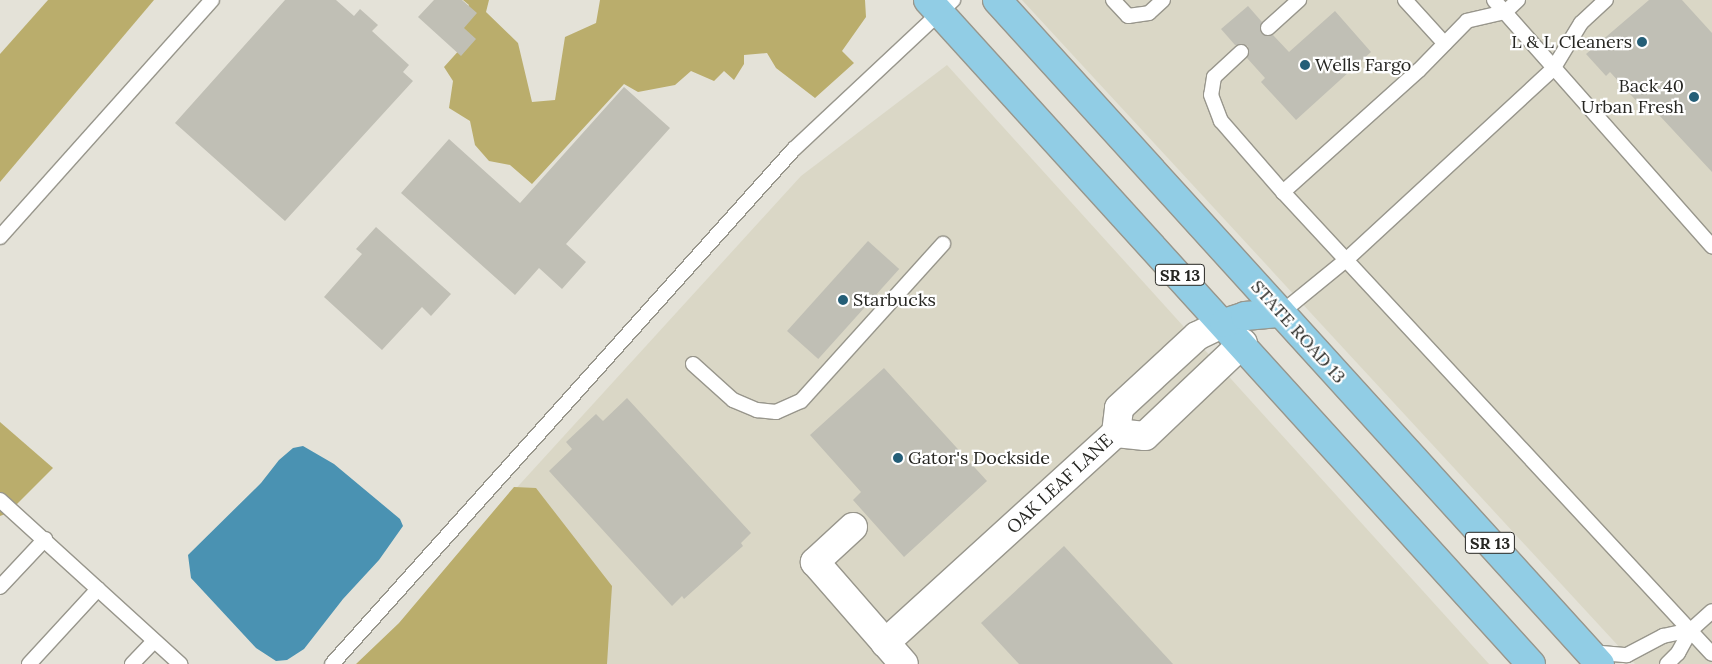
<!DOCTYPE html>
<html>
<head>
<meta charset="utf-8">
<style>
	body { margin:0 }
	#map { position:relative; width:1712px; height:664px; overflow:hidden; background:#e4e2d8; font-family:Lora,serif }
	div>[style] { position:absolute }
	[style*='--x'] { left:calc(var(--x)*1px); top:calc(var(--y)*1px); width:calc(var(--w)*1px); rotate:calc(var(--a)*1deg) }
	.built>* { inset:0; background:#dad7c6 }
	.forest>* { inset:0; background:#baad6c }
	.water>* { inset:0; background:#4a92b2 }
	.building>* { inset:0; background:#c0bfb5; transform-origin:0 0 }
	.roads { filter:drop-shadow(1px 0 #98968c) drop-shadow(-1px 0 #98968c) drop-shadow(0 1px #98968c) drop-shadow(0 -1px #98968c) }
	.service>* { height:14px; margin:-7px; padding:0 7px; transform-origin:7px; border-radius:7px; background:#fff }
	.minor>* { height:28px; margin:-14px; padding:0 14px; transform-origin:14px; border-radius:14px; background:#fff }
	.primary>* { height:28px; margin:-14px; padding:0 14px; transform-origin:14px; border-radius:14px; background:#91cde5 }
	.dots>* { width:14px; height:14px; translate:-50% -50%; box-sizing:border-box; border:2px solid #fff; border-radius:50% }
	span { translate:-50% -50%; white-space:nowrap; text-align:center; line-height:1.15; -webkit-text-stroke:4.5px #fff; paint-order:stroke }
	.shield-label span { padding:1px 4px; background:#fff; border:1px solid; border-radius:4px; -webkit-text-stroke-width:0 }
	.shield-label { font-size:16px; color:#262622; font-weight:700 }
	.poi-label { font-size:18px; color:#262622 }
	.right { translate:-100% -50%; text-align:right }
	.left { translate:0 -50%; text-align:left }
	.street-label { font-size:18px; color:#262622 }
</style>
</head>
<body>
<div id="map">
	<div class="built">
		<div style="clip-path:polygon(1022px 0,1712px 0,1712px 664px,1635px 664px)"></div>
		<div style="clip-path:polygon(947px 65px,1489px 664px,549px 664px,469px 540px,801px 176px)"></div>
	</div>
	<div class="forest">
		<div style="clip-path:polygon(48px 0,154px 0,0 182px,0 54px)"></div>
		<div style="clip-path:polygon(463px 0,489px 0,486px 12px,518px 43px,532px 102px,555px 100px,565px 37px,596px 23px,600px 0,865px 0,866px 17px,842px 51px,854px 63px,815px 98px,776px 68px,767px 53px,744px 55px,744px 64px,734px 80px,724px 71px,714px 81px,691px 71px,675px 85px,638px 92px,624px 84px,532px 184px,510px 165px,489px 161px,475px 145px,470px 121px,449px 108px,453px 81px,444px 67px,462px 47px,455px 28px,469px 5px)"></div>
		<div style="clip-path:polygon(0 422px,53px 468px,8px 513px,0 516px)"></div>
		<div style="clip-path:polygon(514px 487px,536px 488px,612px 586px,607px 664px,356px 664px,399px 623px)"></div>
	</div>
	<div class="water">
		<div style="clip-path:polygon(303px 446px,334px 464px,400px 519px,403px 526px,379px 560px,343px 599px,304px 649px,287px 660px,276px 661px,256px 648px,191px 578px,188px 555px,261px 483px,279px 460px,293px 448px)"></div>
	</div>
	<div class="building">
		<div style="clip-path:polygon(285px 0,336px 0,354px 16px,360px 9px,378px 25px,372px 31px,409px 65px,403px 72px,413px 81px,285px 221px,175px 123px)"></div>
		<div style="clip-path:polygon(434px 0,462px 0,477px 13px,464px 28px,476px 39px,461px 56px,418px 17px)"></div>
		<div style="clip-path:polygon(1649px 0,1682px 0,1712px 33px,1712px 172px,1646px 101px,1641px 106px,1610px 72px,1606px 76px,1586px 54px)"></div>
		<div style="clip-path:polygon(1248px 6px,1262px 22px,1261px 33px,1273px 35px,1289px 52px,1335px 11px,1371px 52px,1296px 120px,1261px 82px,1265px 78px,1247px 58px,1248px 46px,1235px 45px,1221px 29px)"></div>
		<div style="clip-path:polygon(624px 87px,670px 128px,566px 244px,586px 262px,562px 289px,539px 268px,515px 295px,401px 193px,449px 139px,520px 203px)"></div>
		<div style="clip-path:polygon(376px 227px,451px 294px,431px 316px,422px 307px,382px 350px,324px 297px,362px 254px,356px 249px)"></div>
		<div style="left:868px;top:241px;width:42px;height:121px;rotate:42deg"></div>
		<div style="clip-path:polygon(884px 368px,987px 481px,904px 557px,853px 500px,861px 492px,810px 435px)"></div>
		<div style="clip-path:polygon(627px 398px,751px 533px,741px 543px,743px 546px,684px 599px,682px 596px,672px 606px,549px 471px,572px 449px,566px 442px,596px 414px,603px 421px)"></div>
		<div style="clip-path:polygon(1064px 546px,1173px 664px,1019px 664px,981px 623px)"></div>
	</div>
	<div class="roads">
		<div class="service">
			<div style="--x:1113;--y:0;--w:22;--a:47"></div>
			<div style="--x:1128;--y:16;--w:21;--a:-8"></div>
			<div style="--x:1149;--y:13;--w:19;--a:-43"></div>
			<div style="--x:1405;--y:0;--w:59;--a:47.7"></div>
			<div style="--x:1494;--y:0;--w:329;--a:48.5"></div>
			<div style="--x:1518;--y:0;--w:18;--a:137"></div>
			<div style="--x:1505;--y:12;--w:39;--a:167"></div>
			<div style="--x:1467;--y:21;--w:69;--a:134.4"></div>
			<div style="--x:1419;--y:70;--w:183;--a:138.1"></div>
			<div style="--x:1283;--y:192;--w:630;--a:47.12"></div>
			<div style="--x:1268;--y:28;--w:42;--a:-42.1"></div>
			<div style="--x:1241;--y:52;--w:37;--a:137"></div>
			<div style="--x:1214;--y:77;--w:18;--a:99"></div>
			<div style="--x:1211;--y:95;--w:28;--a:69"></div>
			<div style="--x:1221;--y:121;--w:94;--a:48.9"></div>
			<div style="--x:0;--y:237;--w:318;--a:-48.2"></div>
			<div style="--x:1281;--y:313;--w:84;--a:-39.2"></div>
			<div style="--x:1346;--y:260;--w:282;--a:-42.7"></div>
			<div style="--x:1553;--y:69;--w:54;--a:-58.7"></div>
			<div style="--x:1581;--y:23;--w:34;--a:-43"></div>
			<div style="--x:693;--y:364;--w:54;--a:42"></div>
			<div style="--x:733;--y:400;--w:26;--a:23"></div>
			<div style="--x:757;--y:410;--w:19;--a:6"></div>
			<div style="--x:776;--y:412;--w:27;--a:-24"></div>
			<div style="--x:801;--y:401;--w:212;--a:-47.9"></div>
			<div style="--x:0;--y:500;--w:244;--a:42.3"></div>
			<div style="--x:0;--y:587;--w:66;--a:-46.8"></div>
			<div style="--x:1590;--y:652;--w:37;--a:5"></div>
			<div style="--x:1627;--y:655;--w:41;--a:-27.8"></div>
			<div style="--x:1663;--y:636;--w:29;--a:-12"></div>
			<div style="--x:29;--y:664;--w:102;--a:-47.4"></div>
			<div style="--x:132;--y:664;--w:32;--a:-46"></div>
			<div style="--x:332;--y:664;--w:692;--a:-48.11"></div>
			<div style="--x:794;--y:149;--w:218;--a:-43.1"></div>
			<div style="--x:1667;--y:664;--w:16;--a:-45"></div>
			<div style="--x:1678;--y:653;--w:26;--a:-61"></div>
			<div style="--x:1691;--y:630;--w:28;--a:-42"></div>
		</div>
		<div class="minor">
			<div style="--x:1116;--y:433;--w:29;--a:6"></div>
			<div style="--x:1145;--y:436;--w:135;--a:-43.5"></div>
			<div style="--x:853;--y:527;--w:52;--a:137.4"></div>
			<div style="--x:815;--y:562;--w:135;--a:48.9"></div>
			<div style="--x:885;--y:643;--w:312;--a:-42.3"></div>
			<div style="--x:1116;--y:433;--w:25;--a:-83"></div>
			<div style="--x:1119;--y:408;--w:106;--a:-42.7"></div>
			<div style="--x:1197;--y:336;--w:30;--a:-26"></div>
		</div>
		<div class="primary">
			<div style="--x:928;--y:0;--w:897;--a:47.76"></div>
			<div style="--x:997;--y:0;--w:897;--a:47.76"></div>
			<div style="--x:1224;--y:323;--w:22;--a:-18"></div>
			<div style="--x:1245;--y:316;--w:36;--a:-5"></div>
		</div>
	</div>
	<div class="dots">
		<div style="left:1642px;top:42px;background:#245e77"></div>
		<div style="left:1305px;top:65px;background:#245e77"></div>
		<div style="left:1694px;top:97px;background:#245e77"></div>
		<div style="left:843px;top:300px;background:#245e77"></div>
		<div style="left:898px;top:458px;background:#245e77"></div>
	</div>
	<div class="shield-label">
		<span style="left:1180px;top:275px">SR 13</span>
		<span style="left:1490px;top:543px">SR 13</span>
	</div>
	<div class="poi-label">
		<span class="right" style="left:1632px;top:42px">L &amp; L Cleaners</span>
		<span class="left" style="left:1315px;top:65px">Wells Fargo</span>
		<span class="right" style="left:1684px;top:97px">Back 40<br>Urban Fresh</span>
		<span class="left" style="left:853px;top:300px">Starbucks</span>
		<span class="left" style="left:908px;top:458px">Gator's Dockside</span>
	</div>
	<div class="street-label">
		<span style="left:1298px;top:332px;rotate:48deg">STATE ROAD 13</span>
		<span style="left:1060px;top:484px;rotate:-43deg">OAK LEAF LANE</span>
	</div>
</div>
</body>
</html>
